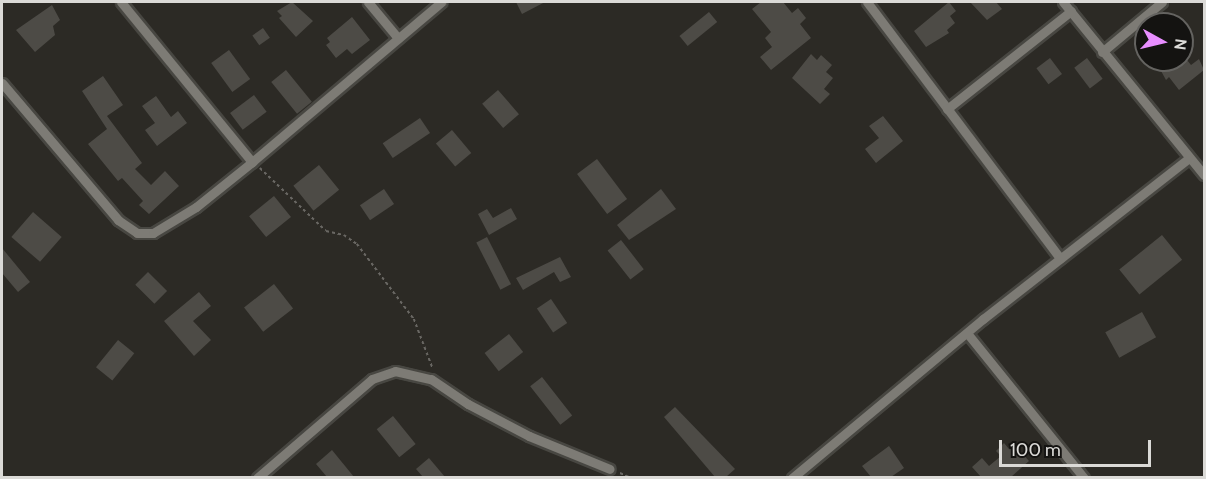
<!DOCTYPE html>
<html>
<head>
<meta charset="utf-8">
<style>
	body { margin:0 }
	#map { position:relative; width:1206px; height:479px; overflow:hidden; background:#2c2a25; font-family:Cabin,sans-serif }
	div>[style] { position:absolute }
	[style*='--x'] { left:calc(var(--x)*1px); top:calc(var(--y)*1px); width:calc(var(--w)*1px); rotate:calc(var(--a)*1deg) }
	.building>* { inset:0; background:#4d4b46; transform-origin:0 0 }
	.path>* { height:1.5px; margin-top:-0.75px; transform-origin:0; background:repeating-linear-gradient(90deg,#696763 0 3px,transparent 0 6px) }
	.roads { filter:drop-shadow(2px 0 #484742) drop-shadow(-2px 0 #484742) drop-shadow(0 2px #484742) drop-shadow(0 -2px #484742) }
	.street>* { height:9px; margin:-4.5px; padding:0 4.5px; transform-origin:4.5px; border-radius:4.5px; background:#7d7b75 }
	span { translate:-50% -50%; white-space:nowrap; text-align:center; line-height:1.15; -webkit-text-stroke:4.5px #141311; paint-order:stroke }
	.frame { position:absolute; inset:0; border:3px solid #dbdad7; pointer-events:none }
	.north { position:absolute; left:1134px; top:12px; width:60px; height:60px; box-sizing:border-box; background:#141311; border:2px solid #646360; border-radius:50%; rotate:98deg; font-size:16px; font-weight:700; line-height:24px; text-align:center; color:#dbdad7 }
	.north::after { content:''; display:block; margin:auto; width:21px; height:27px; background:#e88eff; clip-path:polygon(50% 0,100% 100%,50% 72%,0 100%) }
	.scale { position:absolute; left:999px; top:440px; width:152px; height:27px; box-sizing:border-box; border:3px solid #dbdad7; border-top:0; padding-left:8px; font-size:18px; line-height:21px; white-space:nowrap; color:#dbdad7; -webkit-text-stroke:4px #141311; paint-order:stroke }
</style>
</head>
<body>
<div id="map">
	<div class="building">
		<div style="clip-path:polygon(292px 2px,313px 21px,296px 37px,279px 18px,282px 16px,277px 11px)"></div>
		<div style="clip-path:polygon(516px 2px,545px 2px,522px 14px)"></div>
		<div style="clip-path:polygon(761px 2px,783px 2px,792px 13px,798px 8px,806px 18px,800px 24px,811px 38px,771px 70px,760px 57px,772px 47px,765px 38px,771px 32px,752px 9px)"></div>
		<div style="clip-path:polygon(949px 2px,956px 11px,950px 16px,955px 23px,947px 30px,949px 33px,926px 47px,914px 31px)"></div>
		<div style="clip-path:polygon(970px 2px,996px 2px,1002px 9px,987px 20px)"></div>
		<div style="clip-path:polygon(52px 5px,60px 20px,53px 26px,55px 35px,35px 52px,16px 30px)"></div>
		<div style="left:709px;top:12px;width:13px;height:38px;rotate:51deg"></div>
		<div style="clip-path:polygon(352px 17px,370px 40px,352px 54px,347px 49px,336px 58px,326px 45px,330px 42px,327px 38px)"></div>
		<div style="left:263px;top:28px;width:12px;height:13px;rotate:55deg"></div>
		<div style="left:229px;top:50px;width:36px;height:22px;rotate:54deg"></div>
		<div style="clip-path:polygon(811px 54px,817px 60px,821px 55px,832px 65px,826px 72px,833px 78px,824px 89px,830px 94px,820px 104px,792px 78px)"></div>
		<div style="left:1050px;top:58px;width:20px;height:17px;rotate:53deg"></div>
		<div style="left:1087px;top:58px;width:26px;height:16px;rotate:53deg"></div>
		<div style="clip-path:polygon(1199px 59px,1204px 70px,1179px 90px,1169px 77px,1166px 80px,1155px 60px,1187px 60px,1191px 65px)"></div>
		<div style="left:286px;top:70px;width:41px;height:19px;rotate:51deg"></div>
		<div style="clip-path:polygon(103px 76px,123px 105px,107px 116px,142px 163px,135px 169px,151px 185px,165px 171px,179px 186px,149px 214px,139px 205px,143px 201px,122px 178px,118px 181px,88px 144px,107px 129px,82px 91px)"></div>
		<div style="left:498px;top:90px;width:32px;height:21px;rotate:49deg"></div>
		<div style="left:254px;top:95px;width:21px;height:30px;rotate:53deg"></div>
		<div style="clip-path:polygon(156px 96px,171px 117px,178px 111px,187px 123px,157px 146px,145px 130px,155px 123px,142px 106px)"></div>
		<div style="clip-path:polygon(883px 116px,903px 141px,876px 163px,865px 149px,879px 138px,869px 126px)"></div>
		<div style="left:420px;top:118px;width:18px;height:45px;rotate:56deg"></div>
		<div style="left:452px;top:130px;width:30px;height:21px;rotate:50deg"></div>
		<div style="left:597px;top:159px;width:50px;height:25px;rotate:53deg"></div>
		<div style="left:319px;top:165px;width:32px;height:33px;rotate:51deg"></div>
		<div style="left:384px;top:189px;width:18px;height:29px;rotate:56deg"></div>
		<div style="clip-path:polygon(661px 189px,676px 209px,629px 240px,617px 225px)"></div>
		<div style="left:274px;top:196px;width:27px;height:32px;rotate:51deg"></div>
		<div style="clip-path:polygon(511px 208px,517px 219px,489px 235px,478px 214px,487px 209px,493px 218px)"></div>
		<div style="left:33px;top:212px;width:38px;height:33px;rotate:41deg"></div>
		<div style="left:1162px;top:235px;width:32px;height:55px;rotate:51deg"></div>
		<div style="left:487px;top:237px;width:53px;height:12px;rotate:63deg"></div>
		<div style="left:621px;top:240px;width:37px;height:17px;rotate:52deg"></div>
		<div style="clip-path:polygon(2px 248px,30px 282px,18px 292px,2px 273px)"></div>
		<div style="clip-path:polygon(560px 257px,571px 277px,560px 282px,554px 272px,523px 290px,516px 278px)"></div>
		<div style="left:148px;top:272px;width:27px;height:18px;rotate:45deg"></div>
		<div style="left:274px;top:284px;width:31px;height:38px;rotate:52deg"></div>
		<div style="clip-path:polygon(199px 292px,211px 306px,193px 321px,211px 340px,194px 356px,164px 321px)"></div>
		<div style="left:551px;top:299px;width:29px;height:17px;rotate:56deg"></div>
		<div style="left:1142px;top:312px;width:29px;height:42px;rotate:61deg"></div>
		<div style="left:509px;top:334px;width:23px;height:31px;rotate:52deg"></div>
		<div style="left:118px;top:340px;width:21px;height:35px;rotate:39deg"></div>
		<div style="left:542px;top:377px;width:49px;height:15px;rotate:52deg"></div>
		<div style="clip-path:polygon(675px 407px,735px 469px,726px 477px,715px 477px,664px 417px)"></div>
		<div style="left:393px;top:416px;width:36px;height:21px;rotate:51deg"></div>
		<div style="clip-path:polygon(1004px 443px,1009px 449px,1014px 444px,1029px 461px,1011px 477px,981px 477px,972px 467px,982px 458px,989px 466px,1001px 456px,996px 451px)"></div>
		<div style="clip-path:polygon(889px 446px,904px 468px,891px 477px,871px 477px,862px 466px)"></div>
		<div style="clip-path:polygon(332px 450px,354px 477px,327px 477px,316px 464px)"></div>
		<div style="clip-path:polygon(429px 458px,445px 477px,423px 477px,416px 469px)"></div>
	</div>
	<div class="path">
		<div style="--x:260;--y:168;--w:91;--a:43.7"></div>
		<div style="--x:326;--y:231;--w:18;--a:13"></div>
		<div style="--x:344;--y:235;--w:16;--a:35"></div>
		<div style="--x:357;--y:244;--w:94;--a:52.8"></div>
		<div style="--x:414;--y:319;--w:53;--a:69.2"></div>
		<div style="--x:620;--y:473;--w:12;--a:24"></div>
	</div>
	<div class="roads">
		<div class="street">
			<div style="--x:121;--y:2;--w:207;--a:50.7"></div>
			<div style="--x:368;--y:2;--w:47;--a:50.2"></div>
			<div style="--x:867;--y:2;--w:321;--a:53"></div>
			<div style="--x:1063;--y:2;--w:223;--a:50.8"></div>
			<div style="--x:1102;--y:52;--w:78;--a:-39.8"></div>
			<div style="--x:2;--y:83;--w:180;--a:49.7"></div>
			<div style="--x:118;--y:220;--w:23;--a:34"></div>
			<div style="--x:137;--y:233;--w:16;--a:0"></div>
			<div style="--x:153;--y:233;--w:50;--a:-31.2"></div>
			<div style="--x:196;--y:207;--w:72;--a:-38.8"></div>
			<div style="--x:252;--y:162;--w:248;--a:-40.2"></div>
			<div style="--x:947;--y:109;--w:158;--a:-38.3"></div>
			<div style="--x:967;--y:333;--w:186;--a:51.1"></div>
			<div style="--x:257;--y:478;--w:152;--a:-40.7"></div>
			<div style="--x:372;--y:379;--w:24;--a:-19"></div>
			<div style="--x:395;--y:371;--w:37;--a:13"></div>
			<div style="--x:431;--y:379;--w:45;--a:34"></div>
			<div style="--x:468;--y:404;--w:69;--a:27.7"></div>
			<div style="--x:529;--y:436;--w:87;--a:22.2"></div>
			<div style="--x:792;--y:478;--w:249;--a:-39.8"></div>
			<div style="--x:983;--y:319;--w:261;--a:-38"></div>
		</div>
	</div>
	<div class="frame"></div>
	<div class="north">N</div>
	<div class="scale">100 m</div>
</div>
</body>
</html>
